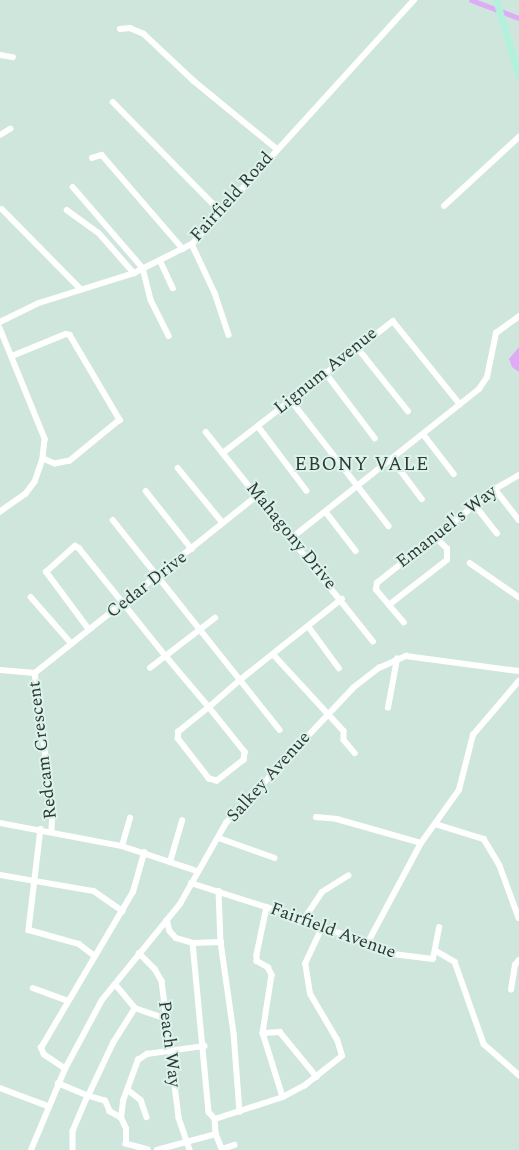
<!DOCTYPE html>
<html>
<head>
<meta charset="utf-8">
<style>
	body { margin:0 }
	#map { position:relative; width:519px; height:1150px; overflow:hidden; background:#cfe6dd; font-family:Spectral,serif }
	div>[style] { position:absolute }
	[style*='--x'] { left:calc(var(--x)*1px); top:calc(var(--y)*1px); width:calc(var(--w)*1px); rotate:calc(var(--a)*1deg) }
	.water>* { inset:0; background:#ddacf4 }
	.canal>* { height:5px; margin:-2.5px; padding:0 2.5px; transform-origin:2.5px; border-radius:2.5px; background:#ddacf4 }
	.minor>* { height:5.5px; margin:-2.75px; padding:0 2.75px; transform-origin:2.75px; border-radius:2.75px; background:#fff }
	.major>* { height:7px; margin:-3.5px; padding:0 3.5px; transform-origin:3.5px; border-radius:3.5px; background:#b3f1dd }
	span { translate:-50% -50%; white-space:nowrap; text-align:center; line-height:1.15; -webkit-text-stroke:4px #dcf3eb; paint-order:stroke }
	.street-label { font-size:18px; color:#2f3835 }
	.neighbourhood-label { font-size:19px; color:#2f3835; letter-spacing:1px }
</style>
</head>
<body>
<div id="map">
	<div class="water">
		<div style="clip-path:polygon(519px 347px,519px 372px,512px 367px,509px 359px)"></div>
	</div>
	<div class="canal">
		<div style="--x:471;--y:0;--w:51;--a:20.6"></div>
	</div>
	<div class="minor">
		<div style="--x:120;--y:29;--w:10;--a:-6"></div>
		<div style="--x:130;--y:28;--w:15;--a:23"></div>
		<div style="--x:144;--y:34;--w:69;--a:43.2"></div>
		<div style="--x:194;--y:81;--w:106;--a:39.3"></div>
		<div style="--x:0;--y:55;--w:13;--a:9"></div>
		<div style="--x:113;--y:102;--w:154;--a:45.5"></div>
		<div style="--x:0;--y:135;--w:12;--a:-31"></div>
		<div style="--x:92;--y:158;--w:10;--a:-17"></div>
		<div style="--x:102;--y:155;--w:124;--a:49.2"></div>
		<div style="--x:73;--y:187;--w:107;--a:49.2"></div>
		<div style="--x:143;--y:268;--w:33;--a:76"></div>
		<div style="--x:151;--y:300;--w:40;--a:63.4"></div>
		<div style="--x:444;--y:206;--w:102;--a:-42.6"></div>
		<div style="--x:2;--y:209;--w:112;--a:45.4"></div>
		<div style="--x:67;--y:210;--w:39;--a:36"></div>
		<div style="--x:99;--y:233;--w:53;--a:48.8"></div>
		<div style="--x:192;--y:244;--w:54;--a:64.9"></div>
		<div style="--x:215;--y:293;--w:44;--a:71.6"></div>
		<div style="--x:160;--y:260;--w:31;--a:65"></div>
		<div style="--x:0;--y:322;--w:43;--a:-26"></div>
		<div style="--x:39;--y:303;--w:100;--a:-17.5"></div>
		<div style="--x:134;--y:273;--w:65;--a:-26.6"></div>
		<div style="--x:192;--y:244;--w:330;--a:-47.7"></div>
		<div style="--x:0;--y:328;--w:120;--a:67.9"></div>
		<div style="--x:45;--y:439;--w:20;--a:96"></div>
		<div style="--x:43;--y:459;--w:24;--a:109"></div>
		<div style="--x:35;--y:482;--w:15;--a:127"></div>
		<div style="--x:26;--y:494;--w:32;--a:145"></div>
		<div style="--x:357;--y:347;--w:82;--a:51.4"></div>
		<div style="--x:12;--y:356;--w:58;--a:-22.2"></div>
		<div style="--x:66;--y:334;--w:4;--a:14"></div>
		<div style="--x:70;--y:335;--w:99;--a:59.5"></div>
		<div style="--x:120;--y:420;--w:65;--a:140.6"></div>
		<div style="--x:70;--y:461;--w:15;--a:169"></div>
		<div style="--x:55;--y:464;--w:13;--a:-157"></div>
		<div style="--x:325;--y:372;--w:83;--a:52.9"></div>
		<div style="--x:290;--y:399;--w:161;--a:52.1"></div>
		<div style="--x:258;--y:426;--w:81;--a:53"></div>
		<div style="--x:206;--y:432;--w:268;--a:51.4"></div>
		<div style="--x:424;--y:435;--w:49;--a:52.4"></div>
		<div style="--x:223;--y:453;--w:215;--a:-37.8"></div>
		<div style="--x:393;--y:321;--w:107;--a:51.1"></div>
		<div style="--x:392;--y:459;--w:50;--a:53.1"></div>
		<div style="--x:178;--y:468;--w:71;--a:50.7"></div>
		<div style="--x:495;--y:489;--w:39;--a:52"></div>
		<div style="--x:146;--y:491;--w:74;--a:51.6"></div>
		<div style="--x:475;--y:505;--w:36;--a:52"></div>
		<div style="--x:326;--y:512;--w:49;--a:52.4"></div>
		<div style="--x:113;--y:520;--w:268;--a:51.5"></div>
		<div style="--x:293;--y:537;--w:238;--a:-38.5"></div>
		<div style="--x:479;--y:389;--w:14;--a:-56"></div>
		<div style="--x:487;--y:377;--w:45;--a:-78.4"></div>
		<div style="--x:496;--y:333;--w:29;--a:-36"></div>
		<div style="--x:470;--y:563;--w:60;--a:34.8"></div>
		<div style="--x:31;--y:597;--w:62;--a:48.9"></div>
		<div style="--x:389;--y:605;--w:73;--a:-37.8"></div>
		<div style="--x:447;--y:560;--w:11;--a:-90"></div>
		<div style="--x:447;--y:549;--w:18;--a:-135"></div>
		<div style="--x:404;--y:623;--w:43;--a:-130.3"></div>
		<div style="--x:376;--y:590;--w:7;--a:-82"></div>
		<div style="--x:377;--y:583;--w:151;--a:-38.5"></div>
		<div style="--x:495;--y:489;--w:28;--a:-30"></div>
		<div style="--x:309;--y:627;--w:51;--a:53.8"></div>
		<div style="--x:89;--y:630;--w:72;--a:-126.6"></div>
		<div style="--x:46;--y:572;--w:39;--a:-42"></div>
		<div style="--x:75;--y:546;--w:4;--a:27"></div>
		<div style="--x:79;--y:548;--w:137;--a:51.2"></div>
		<div style="--x:165;--y:655;--w:68;--a:49.8"></div>
		<div style="--x:209;--y:707;--w:58;--a:51.3"></div>
		<div style="--x:245;--y:752;--w:8;--a:97"></div>
		<div style="--x:244;--y:760;--w:34;--a:142"></div>
		<div style="--x:217;--y:781;--w:8;--a:-166"></div>
		<div style="--x:209;--y:779;--w:51;--a:-127.8"></div>
		<div style="--x:178;--y:739;--w:7;--a:-90"></div>
		<div style="--x:178;--y:732;--w:40;--a:-39"></div>
		<div style="--x:209;--y:707;--w:41;--a:-41.1"></div>
		<div style="--x:240;--y:680;--w:130;--a:-38.5"></div>
		<div style="--x:274;--y:655;--w:103;--a:47.4"></div>
		<div style="--x:344;--y:731;--w:9;--a:90"></div>
		<div style="--x:344;--y:740;--w:17;--a:50"></div>
		<div style="--x:150;--y:668;--w:82;--a:-37.6"></div>
		<div style="--x:0;--y:670;--w:35;--a:5"></div>
		<div style="--x:35;--y:673;--w:285;--a:-38.6"></div>
		<div style="--x:35;--y:673;--w:139;--a:82.6"></div>
		<div style="--x:53;--y:811;--w:19;--a:93"></div>
		<div style="--x:388;--y:708;--w:50;--a:-79.6"></div>
		<div style="--x:316;--y:817;--w:21;--a:5"></div>
		<div style="--x:337;--y:819;--w:87;--a:15.9"></div>
		<div style="--x:0;--y:823;--w:124;--a:10.7"></div>
		<div style="--x:122;--y:846;--w:79;--a:18.4"></div>
		<div style="--x:435;--y:824;--w:51;--a:17"></div>
		<div style="--x:484;--y:839;--w:31;--a:59"></div>
		<div style="--x:500;--y:866;--w:55;--a:69.9"></div>
		<div style="--x:41;--y:829;--w:102;--a:96.8"></div>
		<div style="--x:29;--y:930;--w:52;--a:15.6"></div>
		<div style="--x:79;--y:944;--w:20;--a:37"></div>
		<div style="--x:219;--y:838;--w:59;--a:19.7"></div>
		<div style="--x:122;--y:846;--w:29;--a:-74"></div>
		<div style="--x:170;--y:862;--w:43;--a:-73.7"></div>
		<div style="--x:0;--y:875;--w:95;--a:9.7"></div>
		<div style="--x:94;--y:891;--w:35;--a:35"></div>
		<div style="--x:191;--y:883;--w:119;--a:17.7"></div>
		<div style="--x:304;--y:919;--w:96;--a:21.5"></div>
		<div style="--x:393;--y:954;--w:40;--a:7.1"></div>
		<div style="--x:433;--y:959;--w:32;--a:-79"></div>
		<div style="--x:219;--y:891;--w:51;--a:87.8"></div>
		<div style="--x:221;--y:942;--w:92;--a:81.9"></div>
		<div style="--x:234;--y:1033;--w:79;--a:85.7"></div>
		<div style="--x:267;--y:907;--w:49;--a:101.8"></div>
		<div style="--x:257;--y:955;--w:6;--a:90"></div>
		<div style="--x:257;--y:961;--w:13;--a:29"></div>
		<div style="--x:268;--y:967;--w:9;--a:63"></div>
		<div style="--x:272;--y:975;--w:59;--a:98.8"></div>
		<div style="--x:263;--y:1033;--w:67;--a:72.6"></div>
		<div style="--x:304;--y:919;--w:32;--a:-56"></div>
		<div style="--x:322;--y:892;--w:31;--a:-32"></div>
		<div style="--x:167;--y:920;--w:11;--a:75"></div>
		<div style="--x:170;--y:931;--w:9;--a:49"></div>
		<div style="--x:176;--y:938;--w:18;--a:16"></div>
		<div style="--x:193;--y:943;--w:28;--a:-2"></div>
		<div style="--x:193;--y:943;--w:170;--a:84.6"></div>
		<div style="--x:209;--y:1112;--w:9;--a:49"></div>
		<div style="--x:215;--y:1119;--w:71;--a:-17.9"></div>
		<div style="--x:283;--y:1097;--w:24;--a:-28"></div>
		<div style="--x:304;--y:1086;--w:48;--a:-38.3"></div>
		<div style="--x:342;--y:1056;--w:17;--a:-107"></div>
		<div style="--x:337;--y:1040;--w:53;--a:-120.4"></div>
		<div style="--x:310;--y:994;--w:30;--a:-99"></div>
		<div style="--x:305;--y:964;--w:40;--a:-65"></div>
		<div style="--x:366;--y:946;--w:117;--a:-61.9"></div>
		<div style="--x:421;--y:843;--w:65;--a:-54.4"></div>
		<div style="--x:459;--y:790;--w:57;--a:-75.7"></div>
		<div style="--x:473;--y:735;--w:71;--a:-49.6"></div>
		<div style="--x:436;--y:951;--w:22;--a:30"></div>
		<div style="--x:455;--y:962;--w:87;--a:70.5"></div>
		<div style="--x:484;--y:1044;--w:47;--a:41.5"></div>
		<div style="--x:139;--y:953;--w:23;--a:45"></div>
		<div style="--x:155;--y:969;--w:14;--a:60"></div>
		<div style="--x:162;--y:981;--w:138;--a:82.9"></div>
		<div style="--x:179;--y:1118;--w:34;--a:71"></div>
		<div style="--x:116;--y:985;--w:30;--a:50"></div>
		<div style="--x:135;--y:1008;--w:31;--a:19"></div>
		<div style="--x:33;--y:988;--w:37;--a:20"></div>
		<div style="--x:511;--y:990;--w:25;--a:-81"></div>
		<div style="--x:515;--y:965;--w:6;--a:-51"></div>
		<div style="--x:263;--y:1033;--w:17;--a:-3"></div>
		<div style="--x:280;--y:1032;--w:58;--a:50.6"></div>
		<div style="--x:65;--y:1069;--w:25;--a:-146"></div>
		<div style="--x:44;--y:1055;--w:8;--a:-113"></div>
		<div style="--x:41;--y:1048;--w:181;--a:-59.5"></div>
		<div style="--x:133;--y:892;--w:41;--a:-74.2"></div>
		<div style="--x:58;--y:1083;--w:33;--a:23"></div>
		<div style="--x:88;--y:1096;--w:38;--a:113"></div>
		<div style="--x:73;--y:1131;--w:19;--a:90"></div>
		<div style="--x:0;--y:1088;--w:51;--a:20.6"></div>
		<div style="--x:128;--y:1090;--w:16;--a:38"></div>
		<div style="--x:141;--y:1100;--w:18;--a:71"></div>
		<div style="--x:121;--y:1118;--w:13;--a:-151"></div>
		<div style="--x:110;--y:1112;--w:12;--a:-114"></div>
		<div style="--x:105;--y:1101;--w:18;--a:-164"></div>
		<div style="--x:88;--y:1096;--w:59;--a:-64.7"></div>
		<div style="--x:113;--y:1043;--w:41;--a:-57.8"></div>
		<div style="--x:215;--y:1119;--w:15;--a:86"></div>
		<div style="--x:216;--y:1134;--w:16;--a:68"></div>
		<div style="--x:222;--y:1149;--w:13;--a:-18"></div>
		<div style="--x:31;--y:1150;--w:88;--a:-67.2"></div>
		<div style="--x:65;--y:1069;--w:78;--a:-61.8"></div>
		<div style="--x:102;--y:1000;--w:124;--a:-50.9"></div>
		<div style="--x:180;--y:904;--w:93;--a:-60.4"></div>
		<div style="--x:226;--y:823;--w:185;--a:-46.7"></div>
		<div style="--x:353;--y:688;--w:33;--a:-38"></div>
		<div style="--x:379;--y:668;--w:30;--a:-24"></div>
		<div style="--x:406;--y:656;--w:114;--a:7.6"></div>
		<div style="--x:148;--y:1150;--w:23;--a:-165"></div>
		<div style="--x:126;--y:1144;--w:15;--a:-90"></div>
		<div style="--x:126;--y:1129;--w:12;--a:-114"></div>
		<div style="--x:121;--y:1118;--w:17;--a:-83"></div>
		<div style="--x:123;--y:1101;--w:44;--a:-69.9"></div>
		<div style="--x:138;--y:1060;--w:11;--a:-34"></div>
		<div style="--x:147;--y:1054;--w:58;--a:-8"></div>
		<div style="--x:157;--y:1150;--w:61;--a:-15.2"></div>
	</div>
	<div class="major">
		<div style="--x:496;--y:0;--w:80;--a:73.4"></div>
	</div>
	<div class="street-label">
		<span style="left:232px;top:197px;rotate:-48deg">Fairfield Road</span>
		<span style="left:326px;top:371px;rotate:-39deg">Lignum Avenue</span>
		<span style="left:447px;top:527px;rotate:-38deg">Emanuel's Way</span>
		<span style="left:291px;top:536px;rotate:51deg">Mahagony Drive</span>
		<span style="left:147px;top:585px;rotate:-38deg">Cedar Drive</span>
		<span style="left:43px;top:750px;rotate:-97deg">Redcam Crescent</span>
		<span style="left:269px;top:777px;rotate:-48deg">Salkey Avenue</span>
		<span style="left:333px;top:931px;rotate:20deg">Fairfield Avenue</span>
		<span style="left:169px;top:1044px;rotate:83deg">Peach Way</span>
	</div>
	<div class="neighbourhood-label">
		<span style="left:362px;top:465px">EBONY VALE</span>
	</div>
</div>
</body>
</html>
